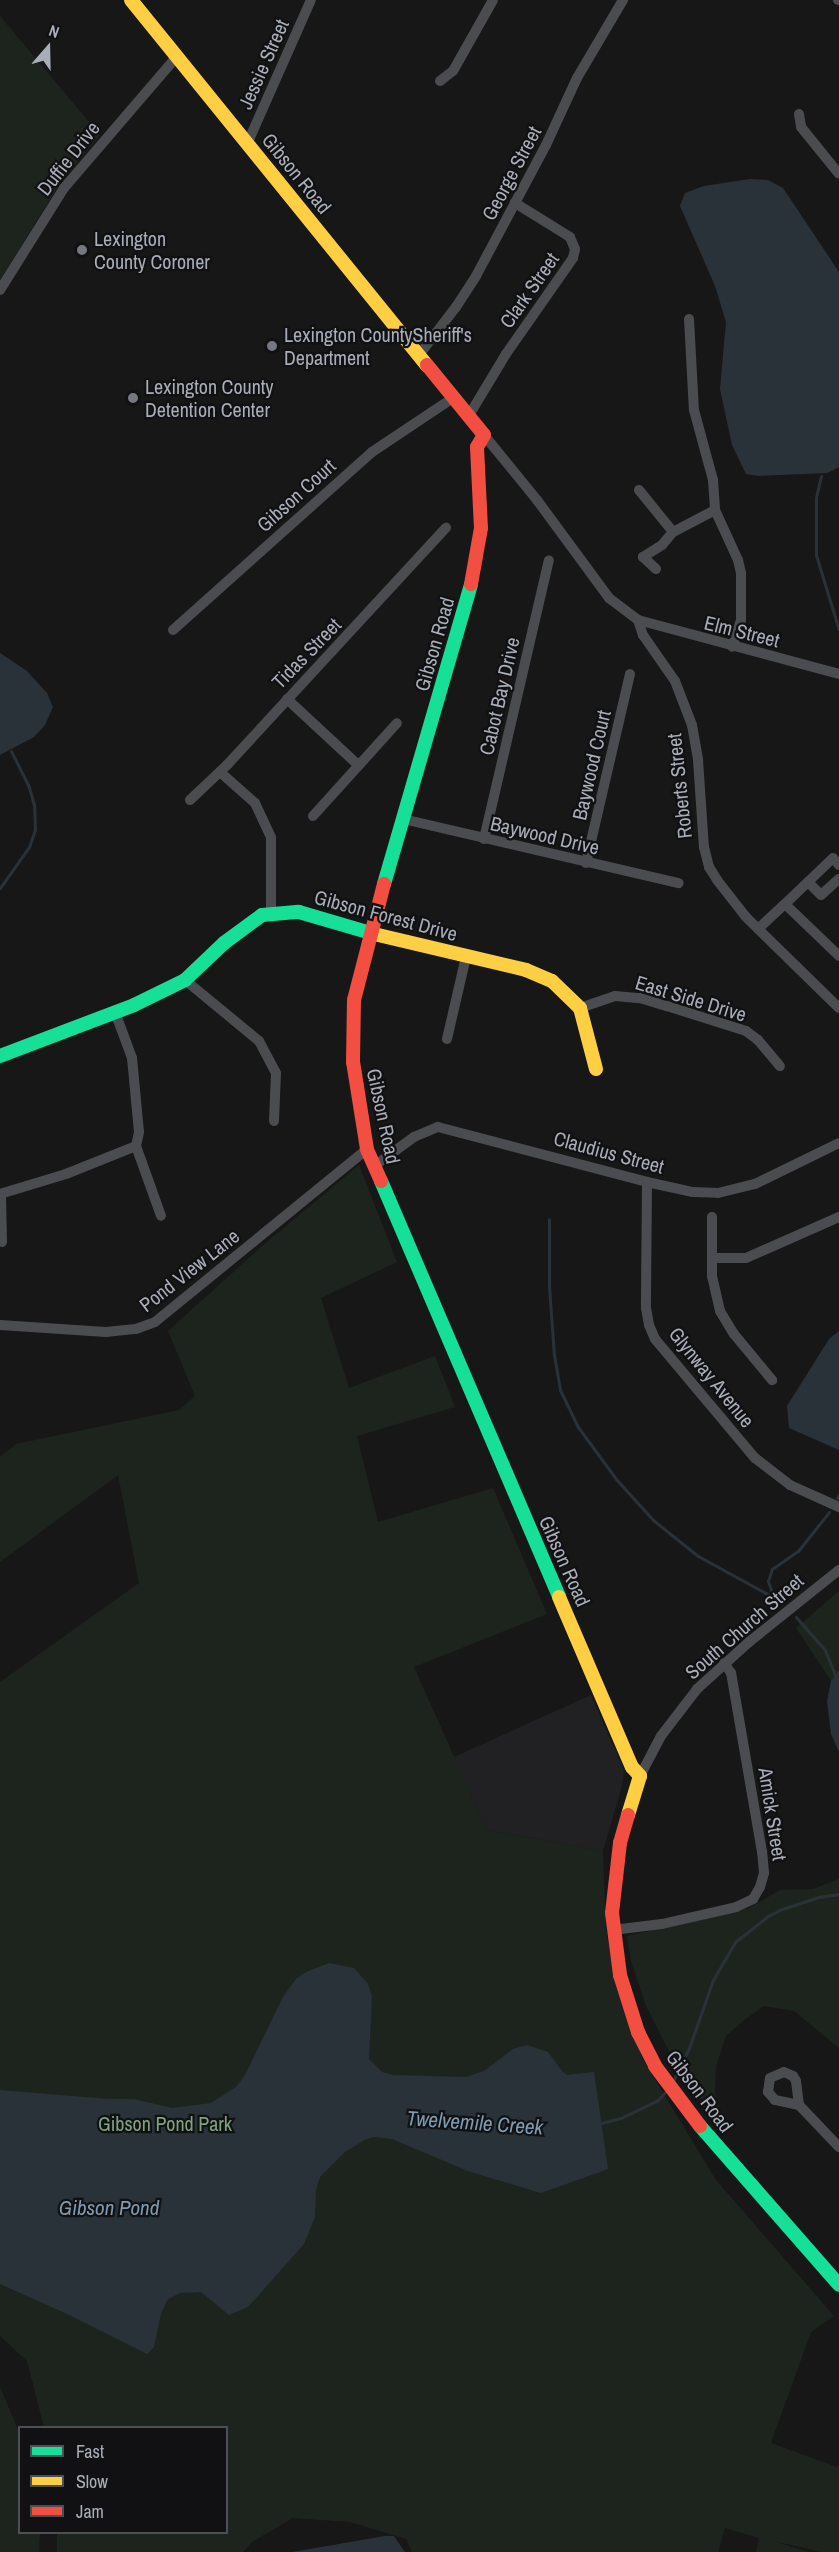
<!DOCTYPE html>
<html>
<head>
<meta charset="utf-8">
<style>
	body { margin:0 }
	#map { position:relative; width:839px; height:2552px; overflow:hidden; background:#171717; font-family:"Archivo Narrow",sans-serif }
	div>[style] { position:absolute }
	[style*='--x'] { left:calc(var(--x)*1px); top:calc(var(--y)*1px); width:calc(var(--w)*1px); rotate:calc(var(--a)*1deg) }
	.built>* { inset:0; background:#212123 }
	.green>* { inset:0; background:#1d241e }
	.water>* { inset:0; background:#2a3239 }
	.stream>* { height:3px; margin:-1.5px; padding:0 1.5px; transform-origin:1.5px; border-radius:1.5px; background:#2a3239 }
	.street>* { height:10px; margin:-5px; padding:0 5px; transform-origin:5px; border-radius:5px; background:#4b4c50 }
	.fast>* { height:14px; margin:-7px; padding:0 7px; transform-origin:7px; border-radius:7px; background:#16e098 }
	.slow>* { height:14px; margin:-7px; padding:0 7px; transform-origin:7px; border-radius:7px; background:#ffcf43 }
	.jam>* { height:14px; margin:-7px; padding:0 7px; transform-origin:7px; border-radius:7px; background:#f24e42 }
	.dots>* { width:16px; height:16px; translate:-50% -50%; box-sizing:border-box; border:3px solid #111113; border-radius:50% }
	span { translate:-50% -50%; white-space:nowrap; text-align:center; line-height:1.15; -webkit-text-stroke:4.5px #111113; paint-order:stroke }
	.street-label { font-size:20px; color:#a8adb8 }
	.poi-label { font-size:20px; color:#a8adb8 }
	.left { translate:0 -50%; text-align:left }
	.park-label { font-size:20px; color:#7fa381 }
	.water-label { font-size:21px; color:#7f9bb3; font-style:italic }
	.legend { position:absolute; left:18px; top:2426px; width:210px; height:108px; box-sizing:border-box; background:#111113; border:2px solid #4d4f55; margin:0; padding:8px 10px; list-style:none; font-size:18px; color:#a8adb8 }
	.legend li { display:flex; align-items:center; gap:12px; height:30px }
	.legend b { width:30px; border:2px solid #4d4f55 }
	.north { position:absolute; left:18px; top:18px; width:60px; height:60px; -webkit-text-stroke:4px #111113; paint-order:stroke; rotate:20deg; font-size:16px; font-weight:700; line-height:24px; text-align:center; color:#a8adb8 }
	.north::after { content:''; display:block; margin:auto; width:21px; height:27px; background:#a8adb8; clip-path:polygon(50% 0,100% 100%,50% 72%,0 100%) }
</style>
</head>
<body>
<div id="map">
	<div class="built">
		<div style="clip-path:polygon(591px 1695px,624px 1770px,622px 1786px,603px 1851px,487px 1830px,454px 1757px)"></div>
	</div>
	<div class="green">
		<div style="clip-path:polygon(0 16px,100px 135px,57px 188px,0 280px)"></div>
		<div style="clip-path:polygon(359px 1165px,397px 1262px,321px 1298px,349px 1388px,435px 1356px,455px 1407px,357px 1436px,378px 1522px,493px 1488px,547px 1614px,414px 1667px,487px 1830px,603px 1851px,606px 1930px,613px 1969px,642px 2058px,716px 2180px,834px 2316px,811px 2332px,771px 2443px,837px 2467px,839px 2465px,839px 2552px,822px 2552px,773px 2541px,808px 2552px,756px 2552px,759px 2538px,725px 2528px,718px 2552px,412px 2552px,406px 2539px,350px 2522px,293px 2518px,252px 2542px,243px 2552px,57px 2552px,57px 2533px,226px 2532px,226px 2428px,44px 2427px,27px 2361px,0 2336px,0 1682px,139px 1583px,118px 1475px,0 1562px,0 1457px,16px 1444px,179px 1410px,195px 1396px,168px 1331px,261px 1247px)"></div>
		<div style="clip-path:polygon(839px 1591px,839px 1670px,831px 1681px,796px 1628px)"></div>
		<div style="clip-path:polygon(839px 1879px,839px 2048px,794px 2011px,764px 2006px,743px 2021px,726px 2036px,716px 2066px,715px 2093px,725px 2128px,686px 2081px,665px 2044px,645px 2003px,631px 1961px,627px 1936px,749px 1908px,780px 1890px,813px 1889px)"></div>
		<div style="clip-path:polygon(0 2387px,19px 2432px,20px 2532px,40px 2533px,39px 2552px,0 2552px)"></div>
	</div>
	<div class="water">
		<div style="clip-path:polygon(750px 179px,768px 180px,783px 188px,839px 272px,839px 467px,827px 473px,758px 476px,746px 474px,732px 445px,720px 389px,726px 322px,715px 286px,680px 206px,685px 193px,704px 186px)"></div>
		<div style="clip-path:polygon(0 653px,27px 671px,47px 693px,53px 707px,45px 725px,34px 737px,0 755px)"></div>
		<div style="clip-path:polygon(839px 1331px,839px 1450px,789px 1428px,787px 1406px,829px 1339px)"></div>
		<div style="clip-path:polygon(839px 1670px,839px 1752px,831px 1734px,827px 1701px,831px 1681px)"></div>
		<div style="clip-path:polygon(329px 1963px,354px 1968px,368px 1984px,372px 1996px,369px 2059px,382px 2072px,393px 2075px,466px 2077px,484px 2071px,513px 2049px,527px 2045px,548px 2052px,562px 2071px,567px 2075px,594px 2072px,608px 2169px,541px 2193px,468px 2171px,392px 2139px,374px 2137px,366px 2139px,345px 2152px,320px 2177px,316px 2189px,315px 2217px,304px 2244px,248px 2307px,229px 2315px,201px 2292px,180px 2293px,168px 2299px,161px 2314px,154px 2347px,147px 2354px,65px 2313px,0 2284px,0 2090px,108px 2099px,134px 2099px,172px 2108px,211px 2103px,236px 2087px,245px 2075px,283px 1997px,296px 1979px,306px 1972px)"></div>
		<div style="clip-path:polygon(385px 2536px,394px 2536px,405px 2552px,292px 2552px)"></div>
	</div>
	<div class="stream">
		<div style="--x:821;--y:476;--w:23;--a:103"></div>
		<div style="--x:816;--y:498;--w:57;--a:90"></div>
		<div style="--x:816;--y:555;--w:78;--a:73"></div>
		<div style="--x:0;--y:888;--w:50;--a:-54.7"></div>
		<div style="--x:29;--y:847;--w:18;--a:-71"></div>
		<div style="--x:35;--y:830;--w:25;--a:-92"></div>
		<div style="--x:34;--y:805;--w:19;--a:-106"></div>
		<div style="--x:29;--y:787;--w:40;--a:-116.6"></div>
		<div style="--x:549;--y:1219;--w:67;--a:90"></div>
		<div style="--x:549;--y:1286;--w:69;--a:85.9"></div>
		<div style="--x:554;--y:1355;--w:36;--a:80"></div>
		<div style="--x:560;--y:1390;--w:41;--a:64.1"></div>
		<div style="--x:578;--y:1427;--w:64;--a:53.8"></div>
		<div style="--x:616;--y:1479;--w:55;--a:47.9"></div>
		<div style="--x:653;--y:1520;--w:58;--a:38.7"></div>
		<div style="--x:698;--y:1556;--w:85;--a:28.7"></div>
		<div style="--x:837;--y:1498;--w:4;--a:-63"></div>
		<div style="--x:773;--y:1595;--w:15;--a:-110"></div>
		<div style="--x:768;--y:1581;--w:13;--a:-72"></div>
		<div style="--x:772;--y:1569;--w:32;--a:-35"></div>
		<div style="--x:798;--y:1551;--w:50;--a:-51.5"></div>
		<div style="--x:796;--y:1617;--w:44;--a:48.7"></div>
		<div style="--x:825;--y:1650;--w:27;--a:68"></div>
		<div style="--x:672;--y:2083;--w:39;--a:-64"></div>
		<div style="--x:689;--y:2048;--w:72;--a:-70.6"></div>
		<div style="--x:713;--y:1980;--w:44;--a:-59.9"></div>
		<div style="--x:735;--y:1942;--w:42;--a:-38.2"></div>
		<div style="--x:768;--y:1916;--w:16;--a:-27"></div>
		<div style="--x:782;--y:1909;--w:38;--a:-18"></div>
		<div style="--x:818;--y:1897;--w:21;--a:-8"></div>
		<div style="--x:598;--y:2124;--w:24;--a:-15"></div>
		<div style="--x:621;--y:2118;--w:41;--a:-25.9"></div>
		<div style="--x:658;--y:2100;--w:12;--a:-48"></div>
	</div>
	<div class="street">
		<div style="--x:838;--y:0;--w:1;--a:0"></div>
		<div style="--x:440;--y:81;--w:16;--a:-38"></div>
		<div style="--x:453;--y:71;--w:81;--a:-60.6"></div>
		<div style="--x:799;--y:114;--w:13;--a:81"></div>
		<div style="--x:801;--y:127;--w:60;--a:51"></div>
		<div style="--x:248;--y:142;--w:155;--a:-66.1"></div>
		<div style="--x:0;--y:290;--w:120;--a:-57.9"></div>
		<div style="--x:64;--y:188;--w:174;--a:-49.4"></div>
		<div style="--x:689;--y:319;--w:91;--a:86.9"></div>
		<div style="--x:694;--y:410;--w:73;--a:74.8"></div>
		<div style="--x:713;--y:480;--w:30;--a:86"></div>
		<div style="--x:715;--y:510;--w:55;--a:65.3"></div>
		<div style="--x:738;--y:560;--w:13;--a:77"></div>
		<div style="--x:741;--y:573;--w:47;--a:90"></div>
		<div style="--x:741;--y:620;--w:28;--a:108"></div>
		<div style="--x:419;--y:355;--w:61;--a:-52.4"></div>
		<div style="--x:456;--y:307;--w:37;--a:-57"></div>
		<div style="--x:476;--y:276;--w:149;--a:-61.9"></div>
		<div style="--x:546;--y:145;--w:74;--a:-65.2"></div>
		<div style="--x:577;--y:78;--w:91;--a:-59.5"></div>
		<div style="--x:468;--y:417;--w:74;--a:-58.9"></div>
		<div style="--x:506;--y:354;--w:117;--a:-55.1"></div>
		<div style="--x:573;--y:258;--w:9;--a:-77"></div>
		<div style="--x:575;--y:249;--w:13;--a:-113"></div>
		<div style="--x:570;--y:237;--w:65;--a:-148.3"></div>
		<div style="--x:484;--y:435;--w:84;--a:50.8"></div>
		<div style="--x:537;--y:500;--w:122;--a:53.7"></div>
		<div style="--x:609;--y:598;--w:36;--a:37"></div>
		<div style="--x:638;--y:620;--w:16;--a:72"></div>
		<div style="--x:643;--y:635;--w:56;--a:55.2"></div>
		<div style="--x:675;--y:681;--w:47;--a:68.9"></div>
		<div style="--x:692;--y:725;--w:36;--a:80"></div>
		<div style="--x:698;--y:760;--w:87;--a:86.1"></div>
		<div style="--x:704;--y:847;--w:21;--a:76"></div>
		<div style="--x:709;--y:867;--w:15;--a:58"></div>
		<div style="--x:717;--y:880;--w:47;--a:51.9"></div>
		<div style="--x:746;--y:917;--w:130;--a:44.4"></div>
		<div style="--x:639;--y:490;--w:54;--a:51"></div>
		<div style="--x:656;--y:569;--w:18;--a:-137"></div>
		<div style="--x:643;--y:557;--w:22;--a:-32"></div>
		<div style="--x:662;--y:545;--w:17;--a:-50"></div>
		<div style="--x:673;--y:532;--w:47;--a:-27.6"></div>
		<div style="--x:638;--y:620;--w:208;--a:15"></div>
		<div style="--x:173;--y:630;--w:267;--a:-41.8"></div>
		<div style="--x:372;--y:452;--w:97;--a:-33.7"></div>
		<div style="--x:287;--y:699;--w:97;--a:42.9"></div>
		<div style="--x:220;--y:772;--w:47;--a:41.5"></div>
		<div style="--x:255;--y:803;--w:38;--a:65"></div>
		<div style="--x:271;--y:838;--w:76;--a:90"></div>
		<div style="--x:190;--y:800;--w:51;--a:-43.4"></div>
		<div style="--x:227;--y:765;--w:323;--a:-47.3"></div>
		<div style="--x:313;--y:816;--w:125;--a:-47.9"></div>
		<div style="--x:403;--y:819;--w:283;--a:13.1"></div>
		<div style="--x:484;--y:839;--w:286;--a:-76.9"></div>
		<div style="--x:586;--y:863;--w:194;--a:-76.9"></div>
		<div style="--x:839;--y:865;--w:9;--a:-131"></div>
		<div style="--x:833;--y:858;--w:66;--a:136.2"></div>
		<div style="--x:785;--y:904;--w:75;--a:43.9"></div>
		<div style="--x:808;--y:882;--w:18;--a:45"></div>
		<div style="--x:821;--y:895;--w:24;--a:-42"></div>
		<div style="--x:759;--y:928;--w:35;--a:-43"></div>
		<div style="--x:185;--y:980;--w:96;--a:39.5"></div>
		<div style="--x:259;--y:1041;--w:36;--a:62"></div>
		<div style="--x:276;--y:1073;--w:48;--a:92.4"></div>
		<div style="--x:580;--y:1008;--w:37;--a:-19"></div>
		<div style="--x:615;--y:996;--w:25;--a:5"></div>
		<div style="--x:640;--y:998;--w:28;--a:17"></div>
		<div style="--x:667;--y:1006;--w:83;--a:17.6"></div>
		<div style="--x:746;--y:1031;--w:15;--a:37"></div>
		<div style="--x:758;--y:1040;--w:34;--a:50"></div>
		<div style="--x:115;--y:1012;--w:49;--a:69.7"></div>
		<div style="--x:132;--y:1058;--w:74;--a:84.6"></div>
		<div style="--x:139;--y:1132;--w:14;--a:102"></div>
		<div style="--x:136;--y:1146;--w:74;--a:70.3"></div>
		<div style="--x:447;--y:1039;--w:84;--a:-77"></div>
		<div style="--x:373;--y:1167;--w:51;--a:-36.2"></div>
		<div style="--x:414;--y:1137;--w:26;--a:-23"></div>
		<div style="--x:438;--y:1127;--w:216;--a:14.7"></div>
		<div style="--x:647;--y:1182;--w:47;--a:12.3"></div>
		<div style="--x:693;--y:1192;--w:25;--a:2"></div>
		<div style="--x:718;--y:1193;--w:38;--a:-14"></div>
		<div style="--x:755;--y:1184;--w:93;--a:-26"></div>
		<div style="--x:647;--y:1182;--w:126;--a:90.5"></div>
		<div style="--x:646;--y:1308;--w:17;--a:80"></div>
		<div style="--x:649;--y:1325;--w:15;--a:67"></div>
		<div style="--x:655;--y:1339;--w:155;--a:50"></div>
		<div style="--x:755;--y:1458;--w:44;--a:37.6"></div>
		<div style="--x:790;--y:1485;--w:54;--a:24.2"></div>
		<div style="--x:0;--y:1194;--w:69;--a:-16.9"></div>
		<div style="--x:66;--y:1174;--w:75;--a:-21.8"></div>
		<div style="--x:1;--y:1194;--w:48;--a:88.8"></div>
		<div style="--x:712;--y:1217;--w:59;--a:90"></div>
		<div style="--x:712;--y:1276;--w:36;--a:77"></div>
		<div style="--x:720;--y:1311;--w:27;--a:59"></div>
		<div style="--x:734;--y:1334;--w:60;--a:50.4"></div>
		<div style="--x:712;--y:1258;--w:34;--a:0"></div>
		<div style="--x:746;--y:1258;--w:102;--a:-23.8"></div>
		<div style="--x:0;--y:1325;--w:106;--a:3.8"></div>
		<div style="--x:106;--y:1332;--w:30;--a:-6"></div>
		<div style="--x:136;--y:1329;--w:20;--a:-20"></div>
		<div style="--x:155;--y:1322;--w:274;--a:-39.2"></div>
		<div style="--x:640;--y:1776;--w:45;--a:-62.3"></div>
		<div style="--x:661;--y:1736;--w:59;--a:-52.5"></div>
		<div style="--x:697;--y:1689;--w:70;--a:-42.1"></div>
		<div style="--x:749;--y:1642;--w:115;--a:-38.7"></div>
		<div style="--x:613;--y:1930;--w:49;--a:-7"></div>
		<div style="--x:662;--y:1924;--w:76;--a:-12.9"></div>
		<div style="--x:736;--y:1907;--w:19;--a:-25"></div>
		<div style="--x:753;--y:1899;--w:14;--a:-60"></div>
		<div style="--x:760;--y:1887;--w:15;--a:-74"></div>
		<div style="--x:764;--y:1873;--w:21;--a:-95"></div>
		<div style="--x:762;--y:1852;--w:182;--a:-99.8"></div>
		<div style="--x:731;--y:1673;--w:12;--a:-125"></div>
		<div style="--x:784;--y:2072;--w:10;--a:24"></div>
		<div style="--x:793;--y:2076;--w:6;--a:59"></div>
		<div style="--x:796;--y:2081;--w:24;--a:83"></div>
		<div style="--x:799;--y:2105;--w:25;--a:-168"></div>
		<div style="--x:775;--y:2100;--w:11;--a:-131"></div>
		<div style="--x:768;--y:2092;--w:14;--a:-82"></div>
		<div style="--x:770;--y:2078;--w:15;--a:-23"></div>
		<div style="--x:799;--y:2105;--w:58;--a:46.4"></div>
	</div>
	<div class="fast">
		<div style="--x:384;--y:884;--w:312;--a:-73.8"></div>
		<div style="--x:0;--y:1056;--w:143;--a:-20.8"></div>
		<div style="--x:134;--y:1005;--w:57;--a:-26.1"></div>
		<div style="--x:185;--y:980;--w:54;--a:-43.5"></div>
		<div style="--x:224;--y:943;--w:47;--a:-36.4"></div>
		<div style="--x:262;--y:915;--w:37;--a:-5"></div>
		<div style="--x:299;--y:912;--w:78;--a:16.3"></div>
		<div style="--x:381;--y:1181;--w:452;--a:66.8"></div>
		<div style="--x:700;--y:2126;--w:211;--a:48.8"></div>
	</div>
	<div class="slow">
		<div style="--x:131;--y:0;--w:470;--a:51"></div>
		<div style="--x:374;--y:934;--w:156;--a:13.3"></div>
		<div style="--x:526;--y:970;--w:28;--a:23"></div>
		<div style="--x:552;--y:981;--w:39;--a:44"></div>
		<div style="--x:580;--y:1008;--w:63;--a:75.3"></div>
		<div style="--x:559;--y:1597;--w:185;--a:66.8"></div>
		<div style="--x:632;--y:1767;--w:12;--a:48"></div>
		<div style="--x:640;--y:1776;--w:41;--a:107.1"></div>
	</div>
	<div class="jam">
		<div style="--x:427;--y:365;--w:90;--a:50.8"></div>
		<div style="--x:484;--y:435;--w:14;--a:120"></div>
		<div style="--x:477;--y:447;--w:81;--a:87.2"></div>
		<div style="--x:481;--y:528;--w:57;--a:100.1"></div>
		<div style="--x:381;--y:1181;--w:35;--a:-114"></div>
		<div style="--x:367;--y:1149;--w:88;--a:-99.1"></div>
		<div style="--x:353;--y:1062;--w:62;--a:-89.1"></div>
		<div style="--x:354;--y:1000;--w:120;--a:-75.5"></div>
		<div style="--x:628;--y:1815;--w:29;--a:106"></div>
		<div style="--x:620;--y:1843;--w:70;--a:96.5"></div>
		<div style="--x:612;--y:1913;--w:63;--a:82.6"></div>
		<div style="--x:620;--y:1975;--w:60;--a:72.5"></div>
		<div style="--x:638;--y:2032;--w:38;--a:63"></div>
		<div style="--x:655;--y:2066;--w:75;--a:53.1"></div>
	</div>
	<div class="dots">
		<div style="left:82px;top:250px;background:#757880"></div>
		<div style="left:272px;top:346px;background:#757880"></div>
		<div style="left:133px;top:398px;background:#757880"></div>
	</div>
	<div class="street-label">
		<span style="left:263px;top:64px;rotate:-66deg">Jessie Street</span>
		<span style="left:68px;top:158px;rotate:-52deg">Duffie Drive</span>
		<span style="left:297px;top:173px;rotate:51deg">Gibson Road</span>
		<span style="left:511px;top:173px;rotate:-62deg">George Street</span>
		<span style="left:529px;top:290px;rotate:-55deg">Clark Street</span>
		<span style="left:296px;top:495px;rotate:-42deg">Gibson Court</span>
		<span style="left:742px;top:631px;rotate:14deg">Elm Street</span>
		<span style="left:434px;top:644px;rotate:-74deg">Gibson Road</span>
		<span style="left:306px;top:653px;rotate:-46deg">Tidas Street</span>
		<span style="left:499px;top:696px;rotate:-77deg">Cabot Bay Drive</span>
		<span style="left:591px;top:765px;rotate:-77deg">Baywood Court</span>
		<span style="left:679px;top:786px;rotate:-96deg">Roberts Street</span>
		<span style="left:545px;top:835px;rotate:13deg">Baywood Drive</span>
		<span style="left:386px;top:915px;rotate:15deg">Gibson Forest Drive</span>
		<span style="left:691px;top:998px;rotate:17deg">East Side Drive</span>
		<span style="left:384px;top:1116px;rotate:78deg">Gibson Road</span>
		<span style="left:609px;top:1152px;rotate:15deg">Claudius Street</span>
		<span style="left:189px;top:1270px;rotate:-38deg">Pond View Lane</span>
		<span style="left:712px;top:1377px;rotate:51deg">Glynway Avenue</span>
		<span style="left:565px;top:1561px;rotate:66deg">Gibson Road</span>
		<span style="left:744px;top:1626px;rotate:-41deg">South Church Street</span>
		<span style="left:773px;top:1814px;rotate:81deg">Amick Street</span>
		<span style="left:700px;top:2091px;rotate:53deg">Gibson Road</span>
	</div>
	<div class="poi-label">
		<span class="left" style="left:94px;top:250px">Lexington<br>County Coroner</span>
		<span class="left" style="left:284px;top:346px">Lexington CountySheriff's<br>Department</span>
		<span class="left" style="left:145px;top:398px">Lexington County<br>Detention Center</span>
	</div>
	<div class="park-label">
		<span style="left:165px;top:2123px">Gibson Pond Park</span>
	</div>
	<div class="water-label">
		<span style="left:475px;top:2123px;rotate:4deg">Twelvemile Creek</span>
		<span style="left:109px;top:2208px">Gibson Pond</span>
	</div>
	<ul class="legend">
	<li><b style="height:8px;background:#16e098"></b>Fast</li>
	<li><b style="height:8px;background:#ffcf43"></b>Slow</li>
	<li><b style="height:8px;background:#f24e42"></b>Jam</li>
	</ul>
	<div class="north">N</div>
</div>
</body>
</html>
